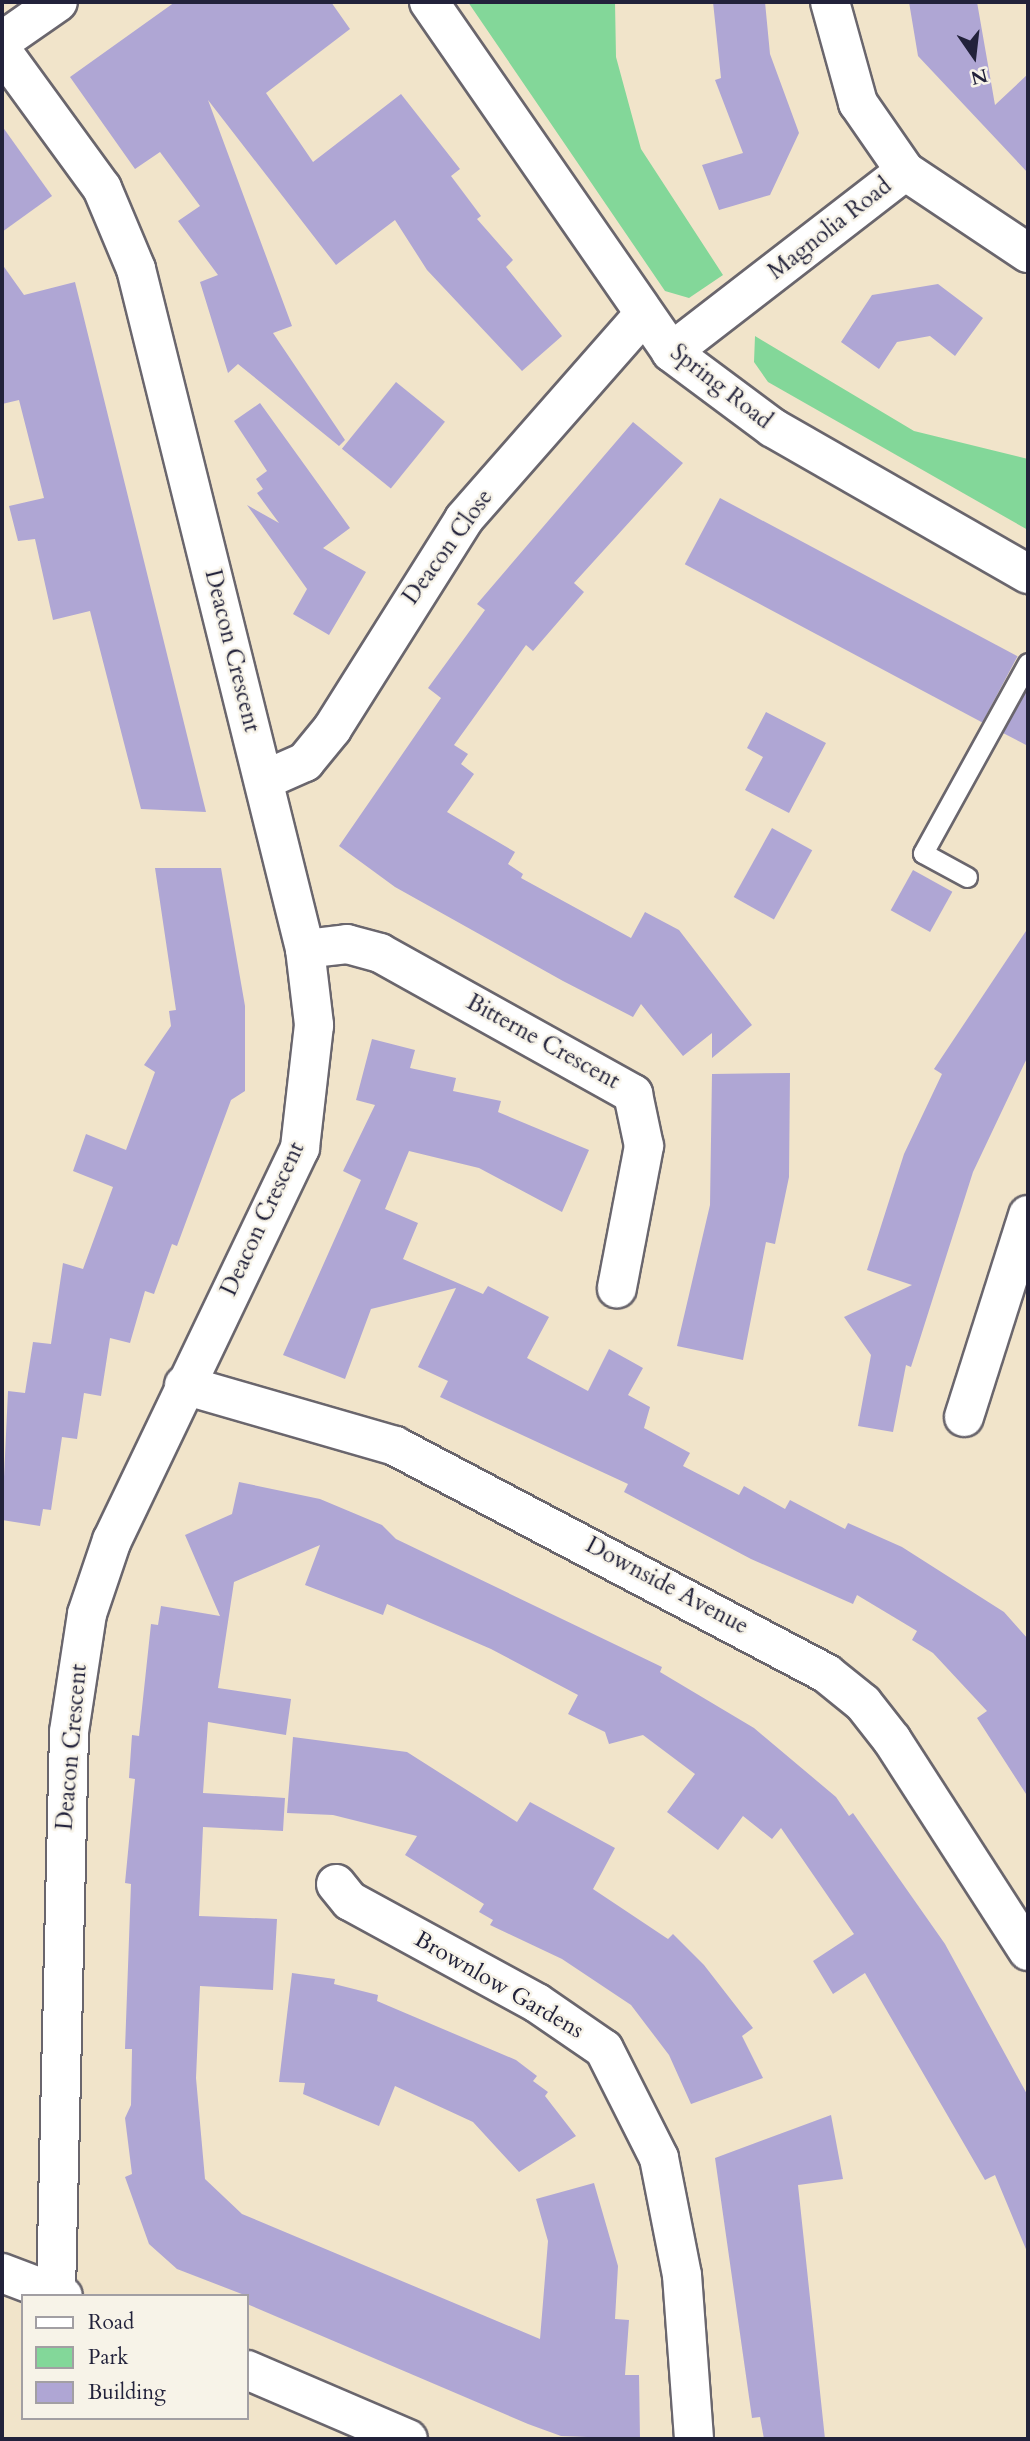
<!DOCTYPE html>
<html>
<head>
<meta charset="utf-8">
<style>
	body { margin:0 }
	#map { position:relative; width:1030px; height:2441px; overflow:hidden; background:#f1e4ca; font-family:Cardo,serif }
	div>[style] { position:absolute }
	[style*='--x'] { left:calc(var(--x)*1px); top:calc(var(--y)*1px); width:calc(var(--w)*1px); rotate:calc(var(--a)*1deg) }
	.green>* { inset:0; background:#83d799 }
	.building>* { inset:0; background:#afa6d4; transform-origin:0 0 }
	.roads { filter:drop-shadow(2px 0 #6a666d) drop-shadow(-2px 0 #6a666d) drop-shadow(0 2px #6a666d) drop-shadow(0 -2px #6a666d) }
	.service>* { height:19px; margin:-9.5px; padding:0 9.5px; transform-origin:9.5px; border-radius:9.5px; background:#fff }
	.minor>* { height:38px; margin:-19px; padding:0 19px; transform-origin:19px; border-radius:19px; background:#fff }
	.tertiary>* { height:38px; margin:-19px; padding:0 19px; transform-origin:19px; border-radius:19px; background:#fff }
	span { translate:-50% -50%; white-space:nowrap; text-align:center; line-height:1.15; -webkit-text-stroke:5px #f7f3e8; paint-order:stroke }
	.street-label { font-size:23px; color:#22223b }
	.frame { position:absolute; inset:0; border:4px solid #22223b; pointer-events:none }
	.legend { position:absolute; left:21px; top:2294px; width:228px; height:126px; box-sizing:border-box; background:#f7f3e8; border:2px solid #a29fa3; margin:0; padding:9px 12px; list-style:none; font-size:21px; color:#22223b }
	.legend li { display:flex; align-items:center; gap:14px; height:35px }
	.legend b { width:35px; border:2px solid #a29fa3 }
	.north { position:absolute; left:939px; top:21px; width:70px; height:70px; -webkit-text-stroke:5px #f7f3e8; paint-order:stroke; rotate:166deg; font-size:19px; font-weight:700; line-height:28px; text-align:center; color:#22223b }
	.north::after { content:''; display:block; margin:auto; width:24px; height:32px; background:#22223b; clip-path:polygon(50% 0,100% 100%,50% 72%,0 100%) }
</style>
</head>
<body>
<div id="map">
	<div class="green">
		<div style="clip-path:polygon(468px 2px,615px 2px,616px 57px,641px 149px,723px 275px,689px 298px,665px 291px)"></div>
		<div style="clip-path:polygon(755px 336px,914px 431px,1028px 459px,1028px 530px,768px 382px,754px 362px)"></div>
	</div>
	<div class="building">
		<div style="clip-path:polygon(175px 2px,331px 2px,350px 29px,266px 93px,313px 162px,401px 94px,460px 169px,451px 176px,481px 216px,477px 219px,513px 260px,506px 267px,562px 336px,522px 371px,427px 270px,395px 220px,336px 265px,208px 100px,292px 326px,273px 333px,345px 440px,339px 446px,238px 364px,228px 373px,200px 282px,218px 275px,178px 221px,200px 206px,160px 152px,135px 169px,70px 77px)"></div>
		<div style="clip-path:polygon(713px 2px,765px 2px,770px 54px,799px 133px,770px 195px,719px 210px,702px 165px,743px 153px,715px 80px,721px 78px)"></div>
		<div style="clip-path:polygon(909px 2px,977px 2px,995px 105px,1028px 74px,1028px 173px,918px 56px)"></div>
		<div style="clip-path:polygon(2px 126px,52px 196px,2px 232px)"></div>
		<div style="clip-path:polygon(2px 264px,24px 295px,75px 282px,206px 812px,141px 809px,90px 611px,53px 620px,35px 539px,18px 541px,9px 506px,44px 498px,19px 400px,2px 404px)"></div>
		<div style="clip-path:polygon(938px 284px,983px 318px,955px 356px,930px 336px,897px 342px,879px 369px,841px 342px,872px 295px)"></div>
		<div style="left:396px;top:382px;width:63px;height:86px;rotate:39deg"></div>
		<div style="clip-path:polygon(260px 403px,350px 528px,323px 548px,366px 572px,329px 635px,293px 614px,307px 589px,247px 505px,279px 523px,257px 493px,263px 489px,256px 479px,267px 471px,234px 421px)"></div>
		<div style="clip-path:polygon(633px 422px,683px 463px,574px 583px,584px 592px,533px 651px,526px 645px,454px 745px,468px 754px,461px 764px,474px 774px,447px 812px,515px 852px,508px 864px,523px 874px,521px 878px,631px 938px,645px 912px,679px 930px,752px 1025px,712px 1058px,712px 1033px,683px 1056px,641px 1004px,633px 1017px,563px 981px,395px 887px,339px 846px,441px 698px,428px 688px,485px 610px,477px 604px)"></div>
		<div style="left:720px;top:498px;width:337px;height:75px;rotate:28deg"></div>
		<div style="clip-path:polygon(1028px 688px,1028px 746px,1003px 733px)"></div>
		<div style="clip-path:polygon(766px 712px,826px 743px,789px 813px,745px 790px,763px 757px,747px 748px)"></div>
		<div style="left:772px;top:828px;width:46px;height:79px;rotate:29deg"></div>
		<div style="clip-path:polygon(155px 868px,221px 868px,245px 1006px,245px 1091px,231px 1100px,177px 1246px,172px 1244px,154px 1294px,145px 1291px,130px 1343px,110px 1338px,101px 1396px,84px 1393px,77px 1439px,62px 1437px,51px 1510px,43px 1509px,40px 1526px,2px 1520px,8px 1391px,25px 1393px,33px 1342px,51px 1344px,63px 1263px,83px 1269px,113px 1187px,73px 1171px,86px 1134px,126px 1150px,155px 1072px,144px 1065px,171px 1026px,169px 1011px,176px 1010px)"></div>
		<div style="left:913px;top:870px;width:45px;height:46px;rotate:29deg"></div>
		<div style="clip-path:polygon(1028px 928px,1028px 1056px,973px 1172px,911px 1367px,906px 1365px,893px 1432px,858px 1426px,871px 1355px,844px 1317px,912px 1285px,867px 1270px,904px 1154px,942px 1074px,934px 1069px)"></div>
		<div style="clip-path:polygon(372px 1039px,415px 1050px,410px 1068px,456px 1078px,453px 1091px,501px 1101px,498px 1112px,589px 1150px,562px 1212px,479px 1168px,409px 1151px,385px 1209px,418px 1223px,403px 1259px,483px 1294px,488px 1286px,549px 1317px,527px 1358px,588px 1391px,609px 1349px,643px 1368px,628px 1395px,650px 1407px,644px 1428px,690px 1453px,683px 1466px,739px 1495px,744px 1486px,785px 1509px,790px 1500px,845px 1529px,848px 1523px,902px 1547px,1004px 1612px,1028px 1639px,1028px 1797px,977px 1718px,987px 1711px,933px 1653px,912px 1640px,917px 1631px,857px 1595px,853px 1604px,751px 1559px,624px 1492px,628px 1484px,440px 1397px,448px 1381px,418px 1367px,456px 1288px,371px 1309px,345px 1379px,283px 1355px,361px 1180px,343px 1171px,375px 1105px,356px 1100px)"></div>
		<div style="clip-path:polygon(790px 1073px,789px 1177px,775px 1244px,766px 1242px,743px 1360px,677px 1346px,710px 1205px,712px 1074px)"></div>
		<div style="clip-path:polygon(239px 1482px,320px 1499px,382px 1525px,396px 1539px,662px 1667px,660px 1672px,754px 1728px,836px 1797px,849px 1816px,853px 1813px,945px 1944px,1028px 2096px,1028px 2254px,995px 2175px,985px 2180px,865px 1973px,833px 1994px,813px 1961px,854px 1934px,781px 1828px,772px 1839px,743px 1816px,718px 1850px,667px 1812px,695px 1774px,643px 1735px,609px 1744px,605px 1732px,568px 1714px,578px 1695px,491px 1649px,387px 1604px,383px 1615px,305px 1585px,320px 1545px,234px 1582px,218px 1688px,291px 1699px,286px 1735px,208px 1722px,203px 1793px,285px 1798px,283px 1831px,203px 1827px,199px 1916px,277px 1919px,273px 1990px,200px 1986px,196px 2078px,205px 2179px,242px 2214px,540px 2339px,548px 2241px,536px 2199px,594px 2183px,618px 2266px,615px 2319px,629px 2320px,625px 2375px,639px 2375px,640px 2439px,561px 2436px,528px 2424px,247px 2304px,247px 2296px,177px 2269px,149px 2244px,125px 2177px,132px 2174px,125px 2118px,131px 2105px,132px 2049px,125px 2049px,131px 1884px,125px 1883px,135px 1779px,129px 1778px,132px 1735px,139px 1736px,151px 1624px,158px 1625px,161px 1606px,220px 1616px,185px 1535px,232px 1514px)"></div>
		<div style="clip-path:polygon(293px 1737px,407px 1752px,517px 1822px,530px 1802px,615px 1848px,593px 1889px,668px 1939px,673px 1934px,704px 1965px,753px 2028px,742px 2036px,763px 2078px,691px 2104px,669px 2055px,631px 2005px,562px 1959px,490px 1925px,493px 1920px,479px 1912px,484px 1904px,405px 1855px,417px 1836px,333px 1815px,287px 1813px)"></div>
		<div style="clip-path:polygon(292px 1973px,335px 1979px,334px 1984px,378px 1995px,377px 2001px,516px 2060px,537px 2076px,533px 2081px,548px 2092px,545px 2096px,576px 2136px,519px 2172px,473px 2122px,395px 2086px,379px 2126px,303px 2094px,305px 2083px,279px 2082px)"></div>
		<div style="clip-path:polygon(831px 2115px,843px 2179px,798px 2185px,825px 2439px,764px 2439px,760px 2417px,752px 2418px,715px 2158px)"></div>
	</div>
	<div class="roads">
		<div class="service">
			<div style="--x:967;--y:877;--w:50;--a:-151.4"></div>
			<div style="--x:923;--y:853;--w:217;--a:-61.1"></div>
		</div>
		<div class="minor">
			<div style="--x:830;--y:2;--w:105;--a:74.5"></div>
			<div style="--x:858;--y:103;--w:83;--a:55.3"></div>
			<div style="--x:2;--y:51;--w:170;--a:53.9"></div>
			<div style="--x:102;--y:188;--w:88;--a:67.2"></div>
			<div style="--x:136;--y:269;--w:701;--a:76.04"></div>
			<div style="--x:305;--y:949;--w:77;--a:83.2"></div>
			<div style="--x:314;--y:1025;--w:124;--a:96.5"></div>
			<div style="--x:300;--y:1148;--w:435;--a:115.6"></div>
			<div style="--x:112;--y:1540;--w:78;--a:108.7"></div>
			<div style="--x:87;--y:1614;--w:119;--a:98.7"></div>
			<div style="--x:69;--y:1732;--w:561;--a:91.33"></div>
			<div style="--x:671;--y:352;--w:296;--a:-37.7"></div>
			<div style="--x:905;--y:171;--w:148;--a:33.7"></div>
			<div style="--x:264;--y:780;--w:45;--a:-23.7"></div>
			<div style="--x:305;--y:762;--w:43;--a:-50.7"></div>
			<div style="--x:332;--y:729;--w:248;--a:-57.8"></div>
			<div style="--x:464;--y:519;--w:271;--a:-48.7"></div>
			<div style="--x:305;--y:949;--w:42;--a:-6.8"></div>
			<div style="--x:347;--y:944;--w:34;--a:15"></div>
			<div style="--x:380;--y:953;--w:290;--a:29.1"></div>
			<div style="--x:633;--y:1094;--w:53;--a:78.1"></div>
			<div style="--x:644;--y:1146;--w:145;--a:100.8"></div>
			<div style="--x:184;--y:1385;--w:220;--a:16.1"></div>
			<div style="--x:395;--y:1446;--w:488;--a:27.8"></div>
			<div style="--x:827;--y:1674;--w:46;--a:38.9"></div>
			<div style="--x:863;--y:1703;--w:47;--a:51.9"></div>
			<div style="--x:892;--y:1740;--w:251;--a:57.2"></div>
			<div style="--x:964;--y:1417;--w:212;--a:-72.4"></div>
			<div style="--x:336;--y:1884;--w:22;--a:51"></div>
			<div style="--x:350;--y:1901;--w:213;--a:28.6"></div>
			<div style="--x:537;--y:2003;--w:81;--a:34.5"></div>
			<div style="--x:604;--y:2049;--w:122;--a:63.2"></div>
			<div style="--x:659;--y:2158;--w:119;--a:78.9"></div>
			<div style="--x:682;--y:2275;--w:164;--a:85.8"></div>
			<div style="--x:2;--y:2273;--w:65;--a:20.7"></div>
			<div style="--x:247;--y:2370;--w:175;--a:23.2"></div>
		</div>
		<div class="tertiary">
			<div style="--x:429;--y:2;--w:426;--a:55.3"></div>
			<div style="--x:671;--y:352;--w:127;--a:36.7"></div>
			<div style="--x:773;--y:428;--w:294;--a:29.8"></div>
			<div style="--x:2;--y:41;--w:68;--a:-34.9"></div>
		</div>
	</div>
	<div class="street-label">
		<span style="left:830px;top:229px;rotate:-38deg">Magnolia Road</span>
		<span style="left:721px;top:387px;rotate:38deg">Spring Road</span>
		<span style="left:448px;top:547px;rotate:-54deg">Deacon Close</span>
		<span style="left:232px;top:651px;rotate:76deg">Deacon Crescent</span>
		<span style="left:543px;top:1042px;rotate:29deg">Bitterne Crescent</span>
		<span style="left:263px;top:1219px;rotate:-65deg">Deacon Crescent</span>
		<span style="left:667px;top:1586px;rotate:28deg">Downside Avenue</span>
		<span style="left:72px;top:1747px;rotate:-85deg">Deacon Crescent</span>
		<span style="left:499px;top:1985px;rotate:30deg">Brownlow Gardens</span>
	</div>
	<div class="frame"></div>
	<ul class="legend">
	<li><b style="height:9px;background:#fff"></b>Road</li>
	<li><b style="height:19px;background:#83d799"></b>Park</li>
	<li><b style="height:19px;background:#afa6d4"></b>Building</li>
	</ul>
	<div class="north">N</div>
</div>
</body>
</html>
